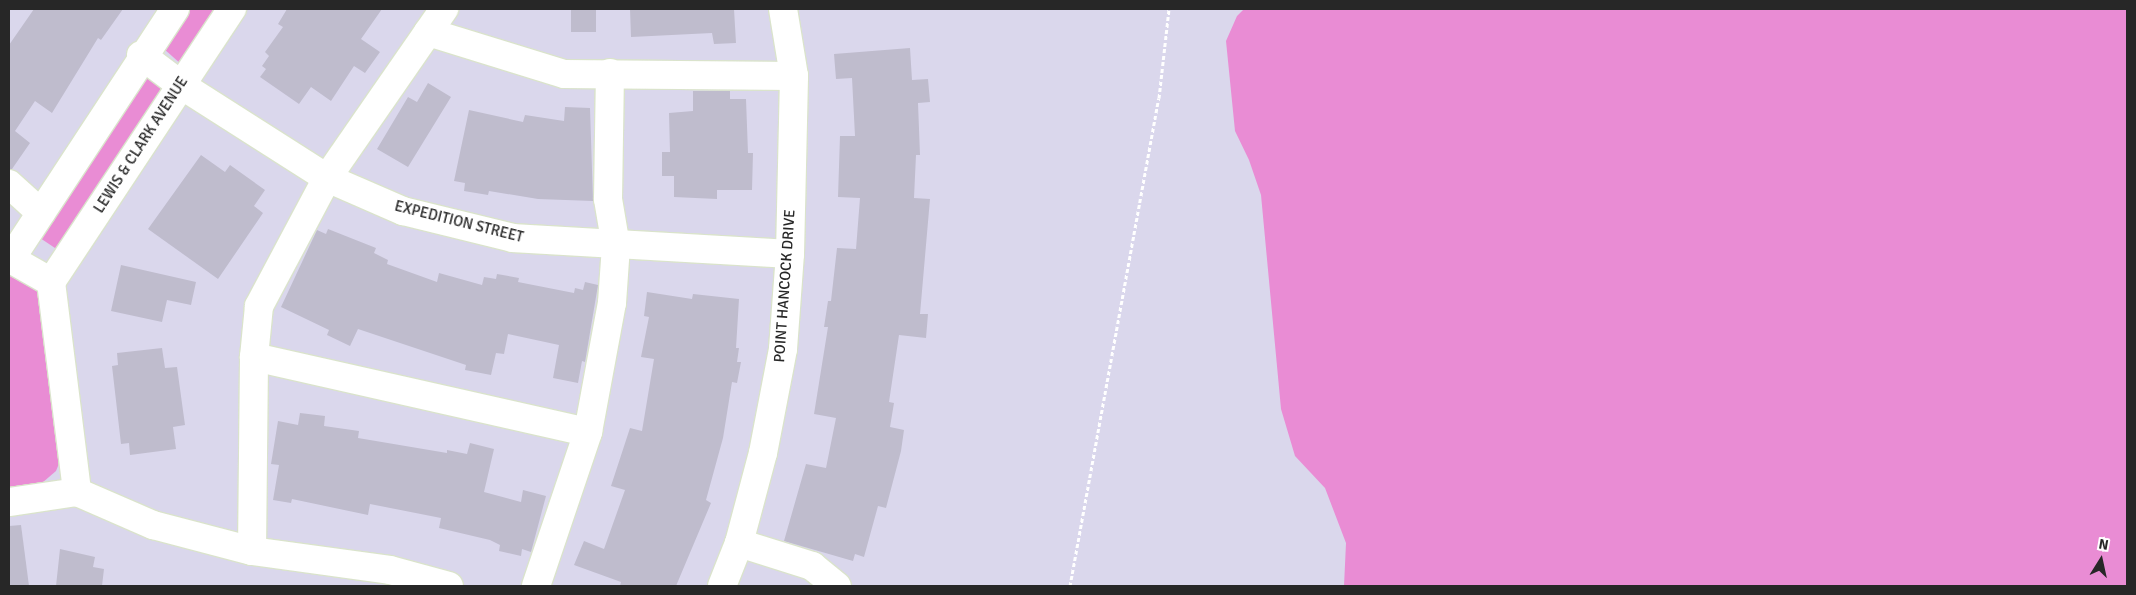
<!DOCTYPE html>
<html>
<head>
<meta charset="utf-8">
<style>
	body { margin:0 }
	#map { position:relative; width:2136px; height:595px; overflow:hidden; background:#dad7ec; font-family:Signika,sans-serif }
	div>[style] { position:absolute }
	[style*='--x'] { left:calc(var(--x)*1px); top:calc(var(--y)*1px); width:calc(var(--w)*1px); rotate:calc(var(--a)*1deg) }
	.green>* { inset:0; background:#e98cd4 }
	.building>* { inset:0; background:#bfbccd; transform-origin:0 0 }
	.path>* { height:3px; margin-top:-1.5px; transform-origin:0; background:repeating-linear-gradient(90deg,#fff 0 4px,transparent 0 6.5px) }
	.roads { filter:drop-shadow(1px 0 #dae3cc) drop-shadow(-1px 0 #dae3cc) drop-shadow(0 1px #dae3cc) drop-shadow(0 -1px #dae3cc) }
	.minor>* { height:28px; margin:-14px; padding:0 14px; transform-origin:14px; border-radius:14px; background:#fff }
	span { translate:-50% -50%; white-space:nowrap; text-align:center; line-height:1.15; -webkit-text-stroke:4px #fff; paint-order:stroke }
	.street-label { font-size:15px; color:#272727 }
	.frame { position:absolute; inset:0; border:10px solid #272727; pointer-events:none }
	.north { position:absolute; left:2076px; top:535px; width:50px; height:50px; -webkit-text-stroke:4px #fff; paint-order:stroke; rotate:10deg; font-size:14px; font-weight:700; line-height:20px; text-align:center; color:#272727 }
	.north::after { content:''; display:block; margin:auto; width:18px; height:22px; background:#272727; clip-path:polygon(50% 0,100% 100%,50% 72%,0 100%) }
</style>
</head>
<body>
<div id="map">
	<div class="green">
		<div style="clip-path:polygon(190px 9px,228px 9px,181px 64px,164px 49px)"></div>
		<div style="clip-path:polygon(1244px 9px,2127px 9px,2127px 586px,1344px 586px,1346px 543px,1325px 488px,1295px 456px,1281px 409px,1261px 195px,1249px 160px,1235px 131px,1226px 41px,1237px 16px)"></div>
		<div style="clip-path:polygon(146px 76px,167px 84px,60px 248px,55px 248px,40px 238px)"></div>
		<div style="clip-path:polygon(9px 271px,37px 287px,41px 297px,60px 461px,56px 471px,42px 483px,9px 489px)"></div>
	</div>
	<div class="building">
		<div style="clip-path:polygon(34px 9px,123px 9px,101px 40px,98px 38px,52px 113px,35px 101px,15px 131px,30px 143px,12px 169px,9px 169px,9px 45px)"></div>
		<div style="clip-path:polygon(287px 9px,382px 9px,361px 39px,380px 52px,365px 73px,354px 66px,331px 101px,311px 87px,299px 104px,260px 77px,266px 69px,262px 66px,269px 56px,265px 52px,283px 27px,278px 24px)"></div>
		<div style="left:571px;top:9px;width:25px;height:23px"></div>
		<div style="clip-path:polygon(630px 9px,734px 9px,736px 43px,714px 44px,712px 33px,631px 37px)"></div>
		<div style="clip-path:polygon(910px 48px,912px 80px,928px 79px,930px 102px,918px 103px,920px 155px,916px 155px,914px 198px,930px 199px,920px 314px,928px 314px,926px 338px,899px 335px,889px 402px,894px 403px,890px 427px,904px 430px,901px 451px,886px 508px,878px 506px,864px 557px,855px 554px,853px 561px,784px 541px,806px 464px,826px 468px,836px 418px,814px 414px,828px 327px,824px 327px,828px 301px,831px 301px,837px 248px,856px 249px,860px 198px,838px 197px,840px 136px,855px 136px,852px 78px,836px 79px,834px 54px)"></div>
		<div style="clip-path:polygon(428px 83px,451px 97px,408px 167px,377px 149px,408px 97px,417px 102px)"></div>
		<div style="clip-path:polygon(693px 91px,730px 91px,730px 99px,746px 99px,748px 153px,753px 153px,752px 190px,717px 190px,717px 199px,674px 197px,674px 176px,662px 176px,662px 152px,670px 152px,669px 113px,693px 111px)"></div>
		<div style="clip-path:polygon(565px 107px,590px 108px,593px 201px,538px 199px,489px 191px,488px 195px,464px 191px,465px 183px,454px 181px,469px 110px,523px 122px,525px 115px,564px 121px)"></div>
		<div style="clip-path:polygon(201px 155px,225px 172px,230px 165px,265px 190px,254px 206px,263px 213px,218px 279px,148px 229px)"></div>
		<div style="clip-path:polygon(328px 229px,376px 248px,374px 253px,388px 260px,387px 264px,437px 282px,439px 273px,482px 285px,484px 277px,496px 279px,497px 274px,519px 278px,518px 282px,574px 293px,575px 288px,583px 290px,585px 282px,598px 285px,585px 362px,582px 361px,578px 383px,553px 378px,559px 345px,508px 334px,504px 354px,496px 353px,491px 375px,465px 370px,466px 365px,358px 329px,350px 346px,327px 335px,329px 330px,281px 307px,317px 230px,326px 234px)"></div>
		<div style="clip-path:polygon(121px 265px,196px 282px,191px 305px,167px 300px,162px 322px,111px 311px)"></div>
		<div style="clip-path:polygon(647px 292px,692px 299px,693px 294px,739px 299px,736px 348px,739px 348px,737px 362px,741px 362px,737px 383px,732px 382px,723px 438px,706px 500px,711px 503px,676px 586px,620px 586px,621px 582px,574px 565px,584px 541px,604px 549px,625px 490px,611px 486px,630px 428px,642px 431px,654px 359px,641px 357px,649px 317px,644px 316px)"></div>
		<div style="clip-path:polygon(162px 348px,165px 368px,177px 367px,185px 425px,173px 427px,176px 449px,130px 455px,129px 443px,121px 444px,112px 366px,118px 365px,117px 353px)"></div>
		<div style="clip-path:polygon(300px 413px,325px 416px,324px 426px,359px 431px,358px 438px,447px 453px,447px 450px,467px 454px,470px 443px,494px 449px,484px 492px,521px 502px,523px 490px,546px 496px,531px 552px,522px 549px,521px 556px,499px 551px,500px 545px,490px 540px,439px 528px,441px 518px,370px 504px,368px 515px,292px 499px,291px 503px,273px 500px,279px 465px,271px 464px,278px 421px,298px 425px)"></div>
		<div style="clip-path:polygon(21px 525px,29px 586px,9px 586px,9px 526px)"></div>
		<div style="clip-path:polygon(60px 549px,95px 557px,93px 567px,104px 569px,102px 586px,56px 586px)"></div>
	</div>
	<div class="path">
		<div style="--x:1070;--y:586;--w:496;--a:-79.7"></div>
		<div style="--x:1159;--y:98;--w:90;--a:-83.6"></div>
	</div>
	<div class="roads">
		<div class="minor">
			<div style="--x:428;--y:32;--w:142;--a:17.2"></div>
			<div style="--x:564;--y:74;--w:230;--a:0.5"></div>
			<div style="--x:141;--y:55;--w:50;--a:36.9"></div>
			<div style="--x:181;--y:85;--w:173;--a:32.5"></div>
			<div style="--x:327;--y:178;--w:83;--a:23.5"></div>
			<div style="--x:403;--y:211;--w:113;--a:13.8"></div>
			<div style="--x:513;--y:238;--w:277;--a:3.3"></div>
			<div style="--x:9;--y:184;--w:43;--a:42.2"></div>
			<div style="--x:12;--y:257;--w:297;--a:-56.7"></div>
			<div style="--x:9;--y:258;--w:48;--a:29.7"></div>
			<div style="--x:51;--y:282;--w:212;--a:82.9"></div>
			<div style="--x:77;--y:492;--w:69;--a:171.6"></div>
			<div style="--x:51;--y:282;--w:328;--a:-56.5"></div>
			<div style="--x:254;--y:357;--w:342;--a:12.7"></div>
			<div style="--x:77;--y:492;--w:83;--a:23.5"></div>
			<div style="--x:153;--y:525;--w:102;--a:14.7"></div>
			<div style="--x:252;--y:551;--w:139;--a:7.8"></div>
			<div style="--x:390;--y:570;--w:61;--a:15.2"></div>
			<div style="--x:739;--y:543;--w:77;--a:17.5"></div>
			<div style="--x:812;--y:566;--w:32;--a:39"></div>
			<div style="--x:252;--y:551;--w:194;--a:-89.4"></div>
			<div style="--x:254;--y:357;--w:51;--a:-84.4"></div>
			<div style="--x:259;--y:306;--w:145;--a:-62"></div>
			<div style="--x:327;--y:178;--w:206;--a:-55.3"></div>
			<div style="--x:536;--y:586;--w:163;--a:-71.3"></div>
			<div style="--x:588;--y:432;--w:131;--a:-79.5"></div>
			<div style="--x:612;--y:303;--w:57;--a:-86"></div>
			<div style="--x:616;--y:246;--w:48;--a:-99.7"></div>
			<div style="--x:608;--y:199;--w:126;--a:-89.1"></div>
			<div style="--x:722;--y:586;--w:46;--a:-68.4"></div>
			<div style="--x:739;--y:543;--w:93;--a:-75.1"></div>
			<div style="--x:763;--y:453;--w:106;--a:-79.1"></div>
			<div style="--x:783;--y:349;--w:95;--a:-85.8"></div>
			<div style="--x:790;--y:254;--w:178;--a:-88.7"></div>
			<div style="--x:794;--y:76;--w:68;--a:-99.3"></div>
		</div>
	</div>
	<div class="street-label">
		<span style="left:141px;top:145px;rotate:-57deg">LEWIS &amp; CLARK AVENUE</span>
		<span style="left:459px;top:222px;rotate:14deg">EXPEDITION STREET</span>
		<span style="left:785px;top:286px;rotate:-86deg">POINT HANCOCK DRIVE</span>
	</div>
	<div class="frame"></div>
	<div class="north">N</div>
</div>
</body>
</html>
